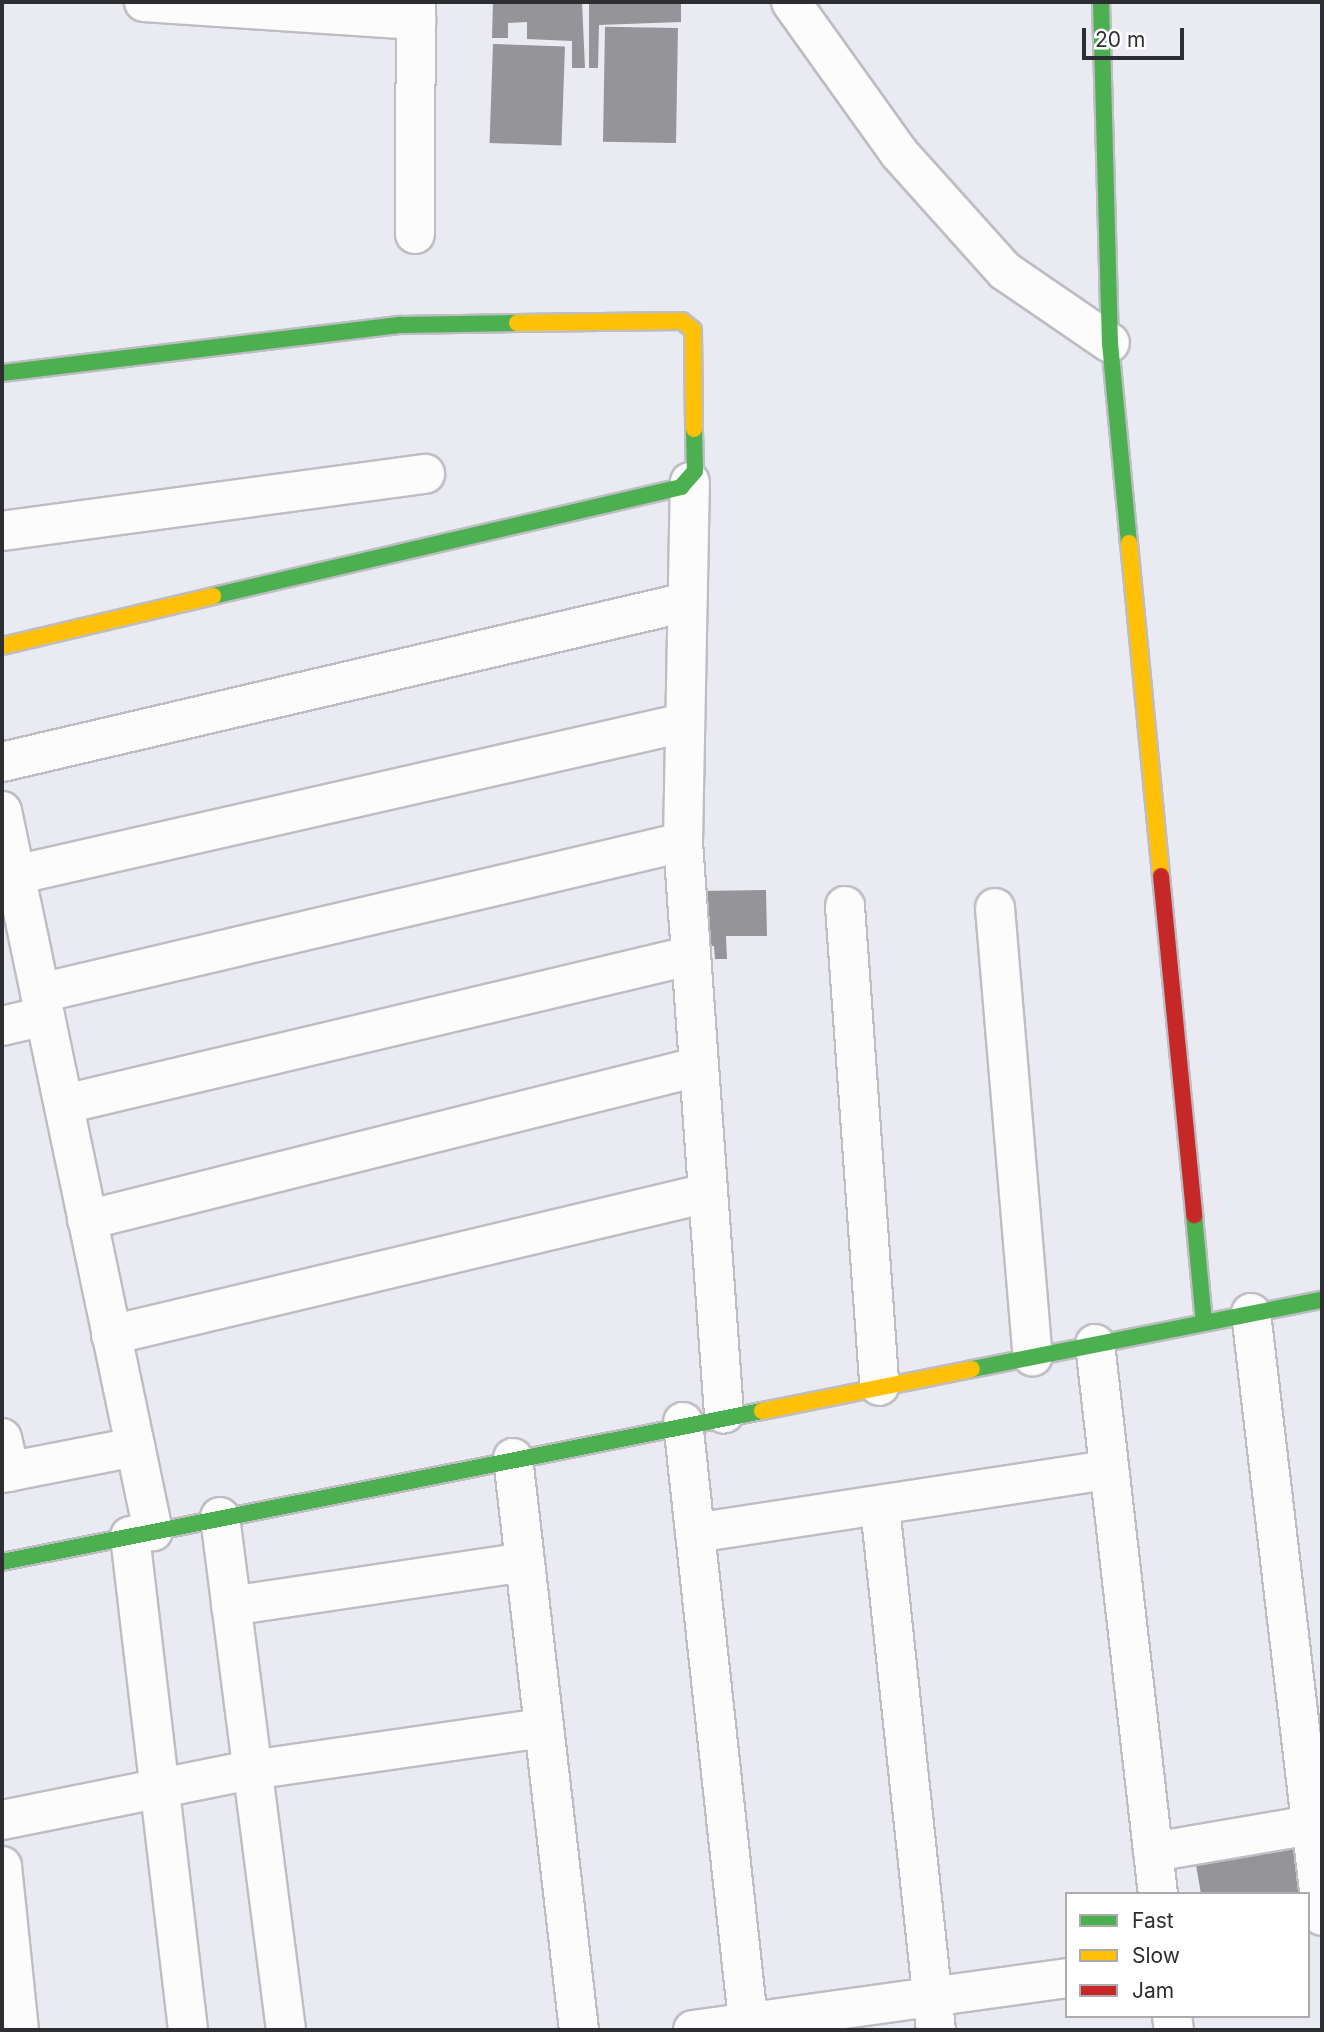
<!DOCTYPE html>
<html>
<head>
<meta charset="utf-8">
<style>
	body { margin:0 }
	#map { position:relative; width:1324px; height:2032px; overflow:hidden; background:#eaebf2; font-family:Inter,sans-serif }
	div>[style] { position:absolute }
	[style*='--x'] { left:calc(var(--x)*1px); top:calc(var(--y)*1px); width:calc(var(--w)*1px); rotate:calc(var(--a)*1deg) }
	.building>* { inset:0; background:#949499; transform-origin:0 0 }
	.roads { filter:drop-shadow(2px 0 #bdbdc3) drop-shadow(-2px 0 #bdbdc3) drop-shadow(0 2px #bdbdc3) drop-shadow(0 -2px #bdbdc3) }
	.street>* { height:38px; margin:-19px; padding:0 19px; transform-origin:19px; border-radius:19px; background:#fcfcfd }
	.fast>* { height:16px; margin:-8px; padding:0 8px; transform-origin:8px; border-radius:8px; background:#4caf50 }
	.slow>* { height:16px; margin:-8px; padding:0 8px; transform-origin:8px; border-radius:8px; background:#ffc107 }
	.jam>* { height:16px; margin:-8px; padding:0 8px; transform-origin:8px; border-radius:8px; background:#c62828 }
	span { translate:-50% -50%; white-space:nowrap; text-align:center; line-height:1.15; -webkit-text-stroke:7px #fff; paint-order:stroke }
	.frame { position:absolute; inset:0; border:4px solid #2d2e32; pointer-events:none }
	.legend { position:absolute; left:1065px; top:1892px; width:245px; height:126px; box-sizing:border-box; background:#fff; border:2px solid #ababad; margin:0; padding:9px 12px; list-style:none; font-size:21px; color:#2d2e32 }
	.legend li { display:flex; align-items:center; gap:14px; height:35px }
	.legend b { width:35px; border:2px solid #ababad }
	.scale { position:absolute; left:1082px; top:28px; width:102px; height:32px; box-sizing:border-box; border:4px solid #2d2e32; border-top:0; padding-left:9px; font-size:21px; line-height:24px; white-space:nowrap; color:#2d2e32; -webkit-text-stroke:5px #fff; paint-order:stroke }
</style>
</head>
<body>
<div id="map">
	<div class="building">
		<div style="clip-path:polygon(493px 2px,582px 2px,585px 68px,572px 68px,572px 41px,527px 39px,527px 22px,508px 23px,508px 38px,492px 38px)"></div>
		<div style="clip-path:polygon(589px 2px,681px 2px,681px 22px,599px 25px,598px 68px,589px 68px)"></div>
		<div style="left:678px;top:28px;width:115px;height:73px;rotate:91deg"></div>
		<div style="left:493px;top:44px;width:72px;height:99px;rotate:2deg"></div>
		<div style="clip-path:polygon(766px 890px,767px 936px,726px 936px,727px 959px,715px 959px,714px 946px,704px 947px,701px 891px)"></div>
		<div style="clip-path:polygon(1301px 1833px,1303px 1894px,1201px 1894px,1194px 1853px)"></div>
	</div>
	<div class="roads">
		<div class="street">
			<div style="--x:144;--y:2;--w:273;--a:3.8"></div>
			<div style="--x:791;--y:2;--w:186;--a:54.4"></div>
			<div style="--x:899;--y:153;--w:159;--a:48.1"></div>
			<div style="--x:1005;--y:271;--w:127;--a:34.4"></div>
			<div style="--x:415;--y:234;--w:232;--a:-89.8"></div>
			<div style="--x:2;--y:531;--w:427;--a:-7.7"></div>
			<div style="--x:2;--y:762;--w:703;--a:-13.15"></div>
			<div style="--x:2;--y:811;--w:736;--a:78.16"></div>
			<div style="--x:683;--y:842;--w:360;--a:-88.9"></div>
			<div style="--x:15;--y:875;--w:686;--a:-12.8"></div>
			<div style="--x:845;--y:906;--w:481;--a:85.9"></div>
			<div style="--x:995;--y:908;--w:450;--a:85.2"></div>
			<div style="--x:40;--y:993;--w:660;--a:-13.22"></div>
			<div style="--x:683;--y:842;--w:573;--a:85.9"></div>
			<div style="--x:2;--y:1026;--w:44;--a:-13.1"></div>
			<div style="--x:65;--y:1104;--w:641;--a:-13.34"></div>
			<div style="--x:87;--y:1220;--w:629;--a:-14.08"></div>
			<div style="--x:1251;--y:1313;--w:607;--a:83.28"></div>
			<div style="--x:111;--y:1335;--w:613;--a:-13.4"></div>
			<div style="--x:1095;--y:1344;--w:554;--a:83.47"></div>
			<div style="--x:683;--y:1422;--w:612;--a:83.8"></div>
			<div style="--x:2;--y:1438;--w:35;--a:77"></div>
			<div style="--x:513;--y:1458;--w:576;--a:83.42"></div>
			<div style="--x:2;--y:1473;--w:136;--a:-11.1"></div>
			<div style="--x:880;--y:1507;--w:526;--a:83.89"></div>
			<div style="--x:220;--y:1517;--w:517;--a:82.67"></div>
			<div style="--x:695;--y:1533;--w:419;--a:-8.7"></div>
			<div style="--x:130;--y:1536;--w:497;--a:83.3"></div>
			<div style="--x:231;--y:1606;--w:297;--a:-8.5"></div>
			<div style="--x:2;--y:1820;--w:254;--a:-11.4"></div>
			<div style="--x:251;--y:1770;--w:296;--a:-8.2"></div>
			<div style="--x:1153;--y:1852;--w:171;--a:-9.7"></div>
			<div style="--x:2;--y:1866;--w:165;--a:84.1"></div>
			<div style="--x:1172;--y:2016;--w:14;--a:82"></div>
			<div style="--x:693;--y:2030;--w:378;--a:-7.9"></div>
		</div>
		<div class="fast">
			<div style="--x:1101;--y:2;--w:341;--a:88.5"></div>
			<div style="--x:1110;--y:343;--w:201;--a:84.6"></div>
			<div style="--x:2;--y:373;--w:402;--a:-6.9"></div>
			<div style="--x:401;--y:325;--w:116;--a:-1"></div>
			<div style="--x:213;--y:596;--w:481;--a:-13.1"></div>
			<div style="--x:681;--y:487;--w:21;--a:-49"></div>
			<div style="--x:695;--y:471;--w:42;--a:-91.4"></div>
			<div style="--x:1194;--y:1215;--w:107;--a:84.7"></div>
			<div style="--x:972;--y:1369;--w:357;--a:-11.2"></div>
			<div style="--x:2;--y:1562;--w:775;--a:-11.24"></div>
		</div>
		<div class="slow">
			<div style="--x:517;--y:323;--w:165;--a:-0.7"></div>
			<div style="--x:682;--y:321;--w:14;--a:39"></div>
			<div style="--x:693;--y:330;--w:99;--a:89.4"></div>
			<div style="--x:1129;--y:543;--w:335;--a:84.5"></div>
			<div style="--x:2;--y:646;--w:217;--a:-13.3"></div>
			<div style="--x:762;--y:1411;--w:214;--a:-11.3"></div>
		</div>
		<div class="jam">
			<div style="--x:1161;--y:876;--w:341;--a:84.4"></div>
		</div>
	</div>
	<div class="frame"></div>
	<ul class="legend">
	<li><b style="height:9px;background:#4caf50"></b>Fast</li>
	<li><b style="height:9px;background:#ffc107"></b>Slow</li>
	<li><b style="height:9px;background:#c62828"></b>Jam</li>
	</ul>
	<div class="scale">20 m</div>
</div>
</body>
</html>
